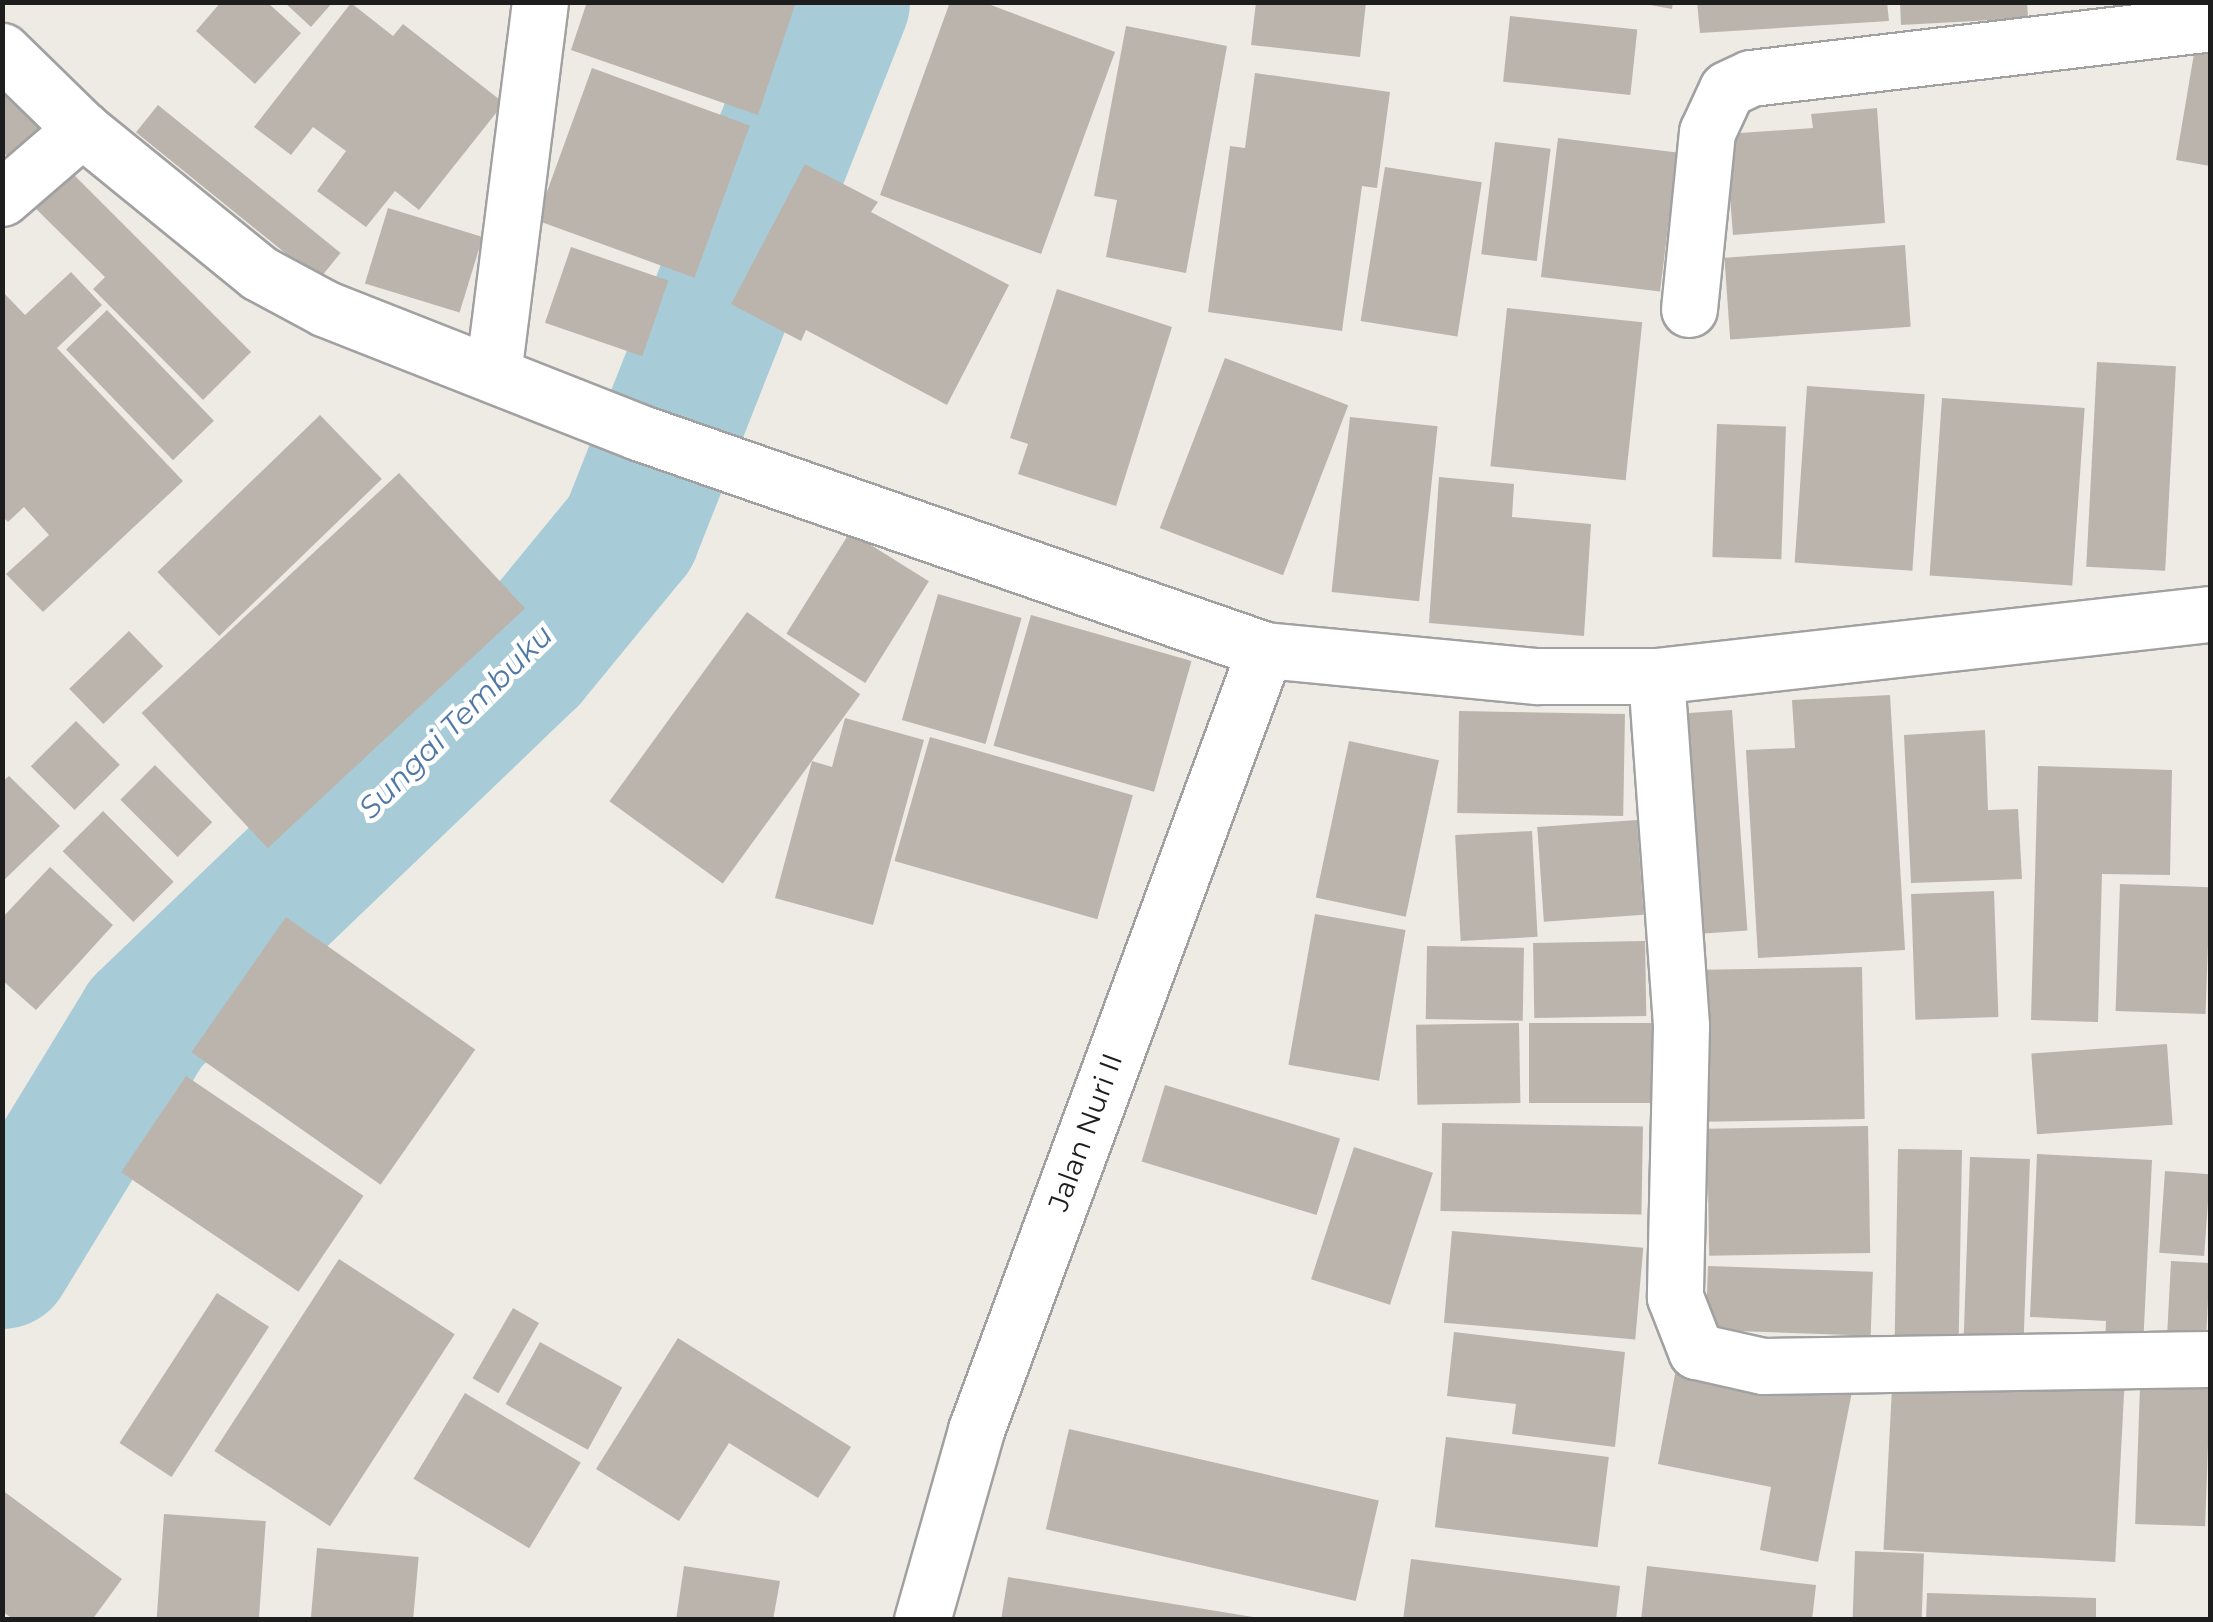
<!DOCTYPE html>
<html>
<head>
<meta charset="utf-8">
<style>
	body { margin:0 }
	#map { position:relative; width:2213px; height:1622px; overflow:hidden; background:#eeebe4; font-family:Montserrat,sans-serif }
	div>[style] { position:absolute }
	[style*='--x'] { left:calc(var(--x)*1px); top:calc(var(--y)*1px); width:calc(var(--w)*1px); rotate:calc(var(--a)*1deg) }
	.river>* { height:140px; margin:-70px; padding:0 70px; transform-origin:70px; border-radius:70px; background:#a7ccd8 }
	.building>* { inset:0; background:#bab4ad; transform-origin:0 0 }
	.roads { filter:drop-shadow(2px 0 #a1a1a1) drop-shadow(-2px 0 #a1a1a1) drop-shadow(0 2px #a1a1a1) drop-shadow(0 -2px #a1a1a1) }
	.minor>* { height:55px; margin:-27.5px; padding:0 27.5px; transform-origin:27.5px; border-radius:27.5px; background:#fff }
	span { translate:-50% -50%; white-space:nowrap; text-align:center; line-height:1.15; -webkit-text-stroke:9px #fff; paint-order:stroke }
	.street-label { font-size:28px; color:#1d1d1d }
	.water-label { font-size:30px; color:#5078a6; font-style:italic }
	.frame { position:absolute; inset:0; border:5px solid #1d1d1d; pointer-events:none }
</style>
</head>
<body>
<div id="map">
	<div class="river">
		<div style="--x:2;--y:1259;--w:276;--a:-58.6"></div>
		<div style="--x:146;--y:1023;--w:529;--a:-43.77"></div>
		<div style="--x:528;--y:657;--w:161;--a:-50.6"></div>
		<div style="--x:630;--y:533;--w:571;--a:-68.42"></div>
	</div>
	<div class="building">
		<div style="clip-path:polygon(221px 2px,267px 2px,301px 33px,255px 84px,196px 31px)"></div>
		<div style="clip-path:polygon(284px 2px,333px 2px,311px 27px)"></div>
		<div style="clip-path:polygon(587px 2px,796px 2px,758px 115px,571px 50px)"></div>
		<div style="clip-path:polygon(950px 2px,983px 2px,1115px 52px,1041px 254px,880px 195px)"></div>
		<div style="clip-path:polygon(1256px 2px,1366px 2px,1360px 57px,1251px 45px)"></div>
		<div style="clip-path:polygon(1634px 2px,1673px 2px,1672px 9px)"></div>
		<div style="clip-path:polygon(1697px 2px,1887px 2px,1889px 21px,1700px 33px)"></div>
		<div style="clip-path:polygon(1900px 2px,2027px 2px,2028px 18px,1901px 25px)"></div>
		<div style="clip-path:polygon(351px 3px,393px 36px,403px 24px,504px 103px,419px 210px,395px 191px,366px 227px,317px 191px,346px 151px,313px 127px,291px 155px,254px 127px)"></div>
		<div style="left:1510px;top:16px;width:128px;height:66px;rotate:6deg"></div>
		<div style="clip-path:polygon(1126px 26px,1227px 46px,1186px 273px,1106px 257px,1117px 200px,1094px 196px)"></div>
		<div style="clip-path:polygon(2198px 30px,2210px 32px,2210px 166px,2176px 160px)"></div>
		<div style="left:592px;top:68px;width:168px;height:162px;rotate:20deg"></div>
		<div style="clip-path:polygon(1255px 73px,1390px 92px,1377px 188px,1362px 186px,1342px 331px,1208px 312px,1230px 146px,1245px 148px)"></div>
		<div style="clip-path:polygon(2px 84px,56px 143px,24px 174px,2px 151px)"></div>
		<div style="left:158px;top:105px;width:235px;height:35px;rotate:39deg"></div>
		<div style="clip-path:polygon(1877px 108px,1885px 223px,1733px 235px,1725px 134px,1813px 128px,1811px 114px)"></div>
		<div style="left:1558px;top:138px;width:120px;height:140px;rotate:7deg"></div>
		<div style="left:1495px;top:142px;width:56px;height:113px;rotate:7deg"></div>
		<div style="clip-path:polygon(62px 163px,251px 352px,203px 400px,93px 289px,105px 277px,26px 199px)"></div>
		<div style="clip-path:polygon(805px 164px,878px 202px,871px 212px,1009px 285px,947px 405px,806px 330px,801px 341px,731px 304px)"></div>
		<div style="left:1385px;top:167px;width:98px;height:156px;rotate:9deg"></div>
		<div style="left:388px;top:208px;width:99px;height:79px;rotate:17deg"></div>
		<div style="left:1905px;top:245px;width:82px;height:181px;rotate:86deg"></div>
		<div style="left:571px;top:247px;width:103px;height:80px;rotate:19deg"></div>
		<div style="clip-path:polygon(71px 272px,102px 305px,57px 348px,183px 481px,43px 612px,6px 574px,49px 535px,24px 507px,8px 522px,2px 516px,2px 291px,25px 315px)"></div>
		<div style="clip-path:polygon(1057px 289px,1172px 327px,1116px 506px,1018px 474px,1028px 444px,1010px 438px)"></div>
		<div style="left:1507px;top:308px;width:136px;height:159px;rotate:6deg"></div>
		<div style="left:107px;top:310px;width:154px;height:57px;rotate:46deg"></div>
		<div style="left:1225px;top:358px;width:132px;height:182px;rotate:21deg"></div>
		<div style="left:2097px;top:362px;width:79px;height:205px;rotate:3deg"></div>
		<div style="left:1807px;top:386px;width:118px;height:177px;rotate:4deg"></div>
		<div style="left:1942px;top:398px;width:143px;height:178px;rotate:4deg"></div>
		<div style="left:320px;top:415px;width:89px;height:226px;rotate:46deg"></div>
		<div style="left:1350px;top:417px;width:88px;height:176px;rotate:6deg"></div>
		<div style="left:1717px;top:424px;width:69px;height:133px;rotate:2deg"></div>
		<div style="left:399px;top:473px;width:185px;height:352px;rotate:47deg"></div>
		<div style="clip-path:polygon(1439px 477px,1514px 484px,1512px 517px,1591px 524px,1584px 636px,1429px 623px)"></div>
		<div style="left:850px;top:532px;width:93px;height:120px;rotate:32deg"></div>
		<div style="left:938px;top:594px;width:87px;height:131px;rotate:16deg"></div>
		<div style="left:747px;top:612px;width:140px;height:234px;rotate:36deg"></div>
		<div style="left:1031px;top:615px;width:167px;height:136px;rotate:16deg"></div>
		<div style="left:129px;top:631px;width:49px;height:83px;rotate:46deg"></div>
		<div style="clip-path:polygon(1890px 695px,1905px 950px,1758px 958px,1746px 750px,1795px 748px,1792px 700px)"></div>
		<div style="left:1732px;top:710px;width:221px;height:72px;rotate:86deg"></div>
		<div style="left:1459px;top:711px;width:166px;height:102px;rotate:1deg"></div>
		<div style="clip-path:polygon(845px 718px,924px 740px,873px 925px,775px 898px,812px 761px,832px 767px)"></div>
		<div style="left:76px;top:721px;width:62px;height:64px;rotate:45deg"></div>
		<div style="clip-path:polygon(1985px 730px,1988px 810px,2018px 809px,2022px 879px,1911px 883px,1904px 735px)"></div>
		<div style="left:930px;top:737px;width:211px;height:129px;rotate:16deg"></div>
		<div style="left:1349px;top:741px;width:92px;height:160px;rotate:12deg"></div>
		<div style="left:155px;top:765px;width:81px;height:49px;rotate:45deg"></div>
		<div style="clip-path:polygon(2038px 766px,2172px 770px,2170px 875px,2102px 874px,2098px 1022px,2031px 1020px)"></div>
		<div style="clip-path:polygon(9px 776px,60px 826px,2px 882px,2px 782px)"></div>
		<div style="left:103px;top:811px;width:100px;height:57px;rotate:45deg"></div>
		<div style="left:1637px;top:820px;width:95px;height:100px;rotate:86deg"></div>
		<div style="left:1532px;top:831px;width:106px;height:77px;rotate:87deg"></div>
		<div style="clip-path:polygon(50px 867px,113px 925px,36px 1010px,2px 980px,2px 918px)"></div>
		<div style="left:2120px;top:884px;width:90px;height:127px;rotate:2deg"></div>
		<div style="left:1994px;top:891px;width:126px;height:83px;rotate:88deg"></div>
		<div style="left:1315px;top:914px;width:92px;height:153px;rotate:10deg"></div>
		<div style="left:286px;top:917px;width:231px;height:165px;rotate:35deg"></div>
		<div style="left:1645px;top:941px;width:75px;height:112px;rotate:89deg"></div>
		<div style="left:1427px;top:946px;width:97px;height:73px;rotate:1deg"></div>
		<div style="left:1862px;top:967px;width:152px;height:158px;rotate:89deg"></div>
		<div style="left:1519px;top:1023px;width:80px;height:103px;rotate:89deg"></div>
		<div style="left:1658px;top:1023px;width:80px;height:129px;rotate:90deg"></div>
		<div style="left:2167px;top:1044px;width:81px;height:136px;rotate:86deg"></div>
		<div style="left:186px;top:1076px;width:214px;height:116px;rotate:34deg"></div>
		<div style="left:1165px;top:1085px;width:183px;height:80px;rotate:17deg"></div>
		<div style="left:1442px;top:1123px;width:201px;height:88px;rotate:1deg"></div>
		<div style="left:1868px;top:1126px;width:127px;height:161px;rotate:89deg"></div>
		<div style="left:1354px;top:1147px;width:83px;height:139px;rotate:18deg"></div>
		<div style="left:1898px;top:1149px;width:64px;height:186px;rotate:1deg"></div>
		<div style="clip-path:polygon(2037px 1154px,2152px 1160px,2143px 1348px,2105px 1346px,2106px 1321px,2030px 1317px)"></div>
		<div style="left:1970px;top:1157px;width:60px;height:182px;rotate:2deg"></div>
		<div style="left:2165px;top:1171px;width:45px;height:82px;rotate:4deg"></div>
		<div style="left:1452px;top:1231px;width:192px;height:92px;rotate:5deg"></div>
		<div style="left:339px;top:1259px;width:138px;height:229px;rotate:33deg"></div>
		<div style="left:2171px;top:1261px;width:39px;height:78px;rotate:3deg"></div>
		<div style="left:1708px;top:1266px;width:165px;height:64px;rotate:2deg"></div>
		<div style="left:217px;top:1293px;width:62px;height:179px;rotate:33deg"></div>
		<div style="left:513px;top:1308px;width:30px;height:81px;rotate:30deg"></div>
		<div style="clip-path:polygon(1454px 1332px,1625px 1352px,1615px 1447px,1512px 1434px,1516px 1404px,1447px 1396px)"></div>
		<div style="clip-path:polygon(678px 1338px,851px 1447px,818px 1498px,729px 1443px,679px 1521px,596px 1469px)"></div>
		<div style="left:540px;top:1342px;width:94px;height:71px;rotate:29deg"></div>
		<div style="clip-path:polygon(1676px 1369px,1852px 1392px,1818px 1562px,1760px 1550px,1771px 1487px,1658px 1464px)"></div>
		<div style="left:1893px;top:1369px;width:232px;height:181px;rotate:3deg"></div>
		<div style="left:2140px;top:1386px;width:70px;height:138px;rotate:2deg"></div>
		<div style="left:465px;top:1393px;width:135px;height:100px;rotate:31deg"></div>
		<div style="left:1069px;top:1429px;width:318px;height:103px;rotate:13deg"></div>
		<div style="left:1446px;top:1437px;width:164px;height:91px;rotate:7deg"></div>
		<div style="clip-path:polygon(2px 1490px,122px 1579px,92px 1620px,14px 1620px,2px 1611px)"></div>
		<div style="left:164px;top:1514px;width:102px;height:106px;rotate:4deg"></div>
		<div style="left:317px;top:1548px;width:102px;height:72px;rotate:5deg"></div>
		<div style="left:1855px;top:1551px;width:69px;height:69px;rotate:2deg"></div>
		<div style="clip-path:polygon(1411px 1559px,1620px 1586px,1616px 1620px,1403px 1620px)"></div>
		<div style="clip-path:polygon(684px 1566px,780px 1581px,773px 1620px,676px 1620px)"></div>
		<div style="clip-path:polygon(1647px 1566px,1816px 1585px,1812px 1620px,1641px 1620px)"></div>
		<div style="clip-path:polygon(1008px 1577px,1253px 1617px,1253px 1620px,1001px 1620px)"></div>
		<div style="clip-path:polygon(1927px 1593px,2096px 1598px,2096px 1620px,1926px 1620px)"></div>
	</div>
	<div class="roads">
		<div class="minor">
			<div style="--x:2;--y:51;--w:112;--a:44.3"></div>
			<div style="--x:82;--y:129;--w:228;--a:39.1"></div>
			<div style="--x:259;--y:273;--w:76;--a:28.2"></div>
			<div style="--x:326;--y:309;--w:335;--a:21.5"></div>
			<div style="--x:638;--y:432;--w:664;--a:19.17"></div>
			<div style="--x:1265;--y:650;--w:273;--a:5.5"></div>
			<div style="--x:1537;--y:676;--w:119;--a:0"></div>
			<div style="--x:1656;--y:676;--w:557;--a:-6.39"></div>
			<div style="--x:2;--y:198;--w:106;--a:-40.8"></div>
			<div style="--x:1689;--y:309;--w:178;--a:-84.2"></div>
			<div style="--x:1707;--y:132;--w:47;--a:-65.1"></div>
			<div style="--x:1727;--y:89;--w:26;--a:-25"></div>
			<div style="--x:1751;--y:78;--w:462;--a:-6.8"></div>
			<div style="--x:493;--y:374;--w:375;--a:-82.8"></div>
			<div style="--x:1656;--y:676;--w:351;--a:85.9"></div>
			<div style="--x:1681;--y:1026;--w:271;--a:91.3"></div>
			<div style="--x:1675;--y:1297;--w:58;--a:68.7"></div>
			<div style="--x:1696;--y:1351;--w:69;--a:12.6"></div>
			<div style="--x:1763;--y:1366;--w:447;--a:-0.9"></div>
			<div style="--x:922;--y:1620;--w:198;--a:-74.1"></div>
			<div style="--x:976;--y:1430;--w:832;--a:-69.67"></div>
		</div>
	</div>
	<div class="street-label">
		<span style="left:1085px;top:1132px;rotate:-70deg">Jalan Nuri II</span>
	</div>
	<div class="water-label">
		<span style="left:456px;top:722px;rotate:-45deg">Sungai Tembuku</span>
	</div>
	<div class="frame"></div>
</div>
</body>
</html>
